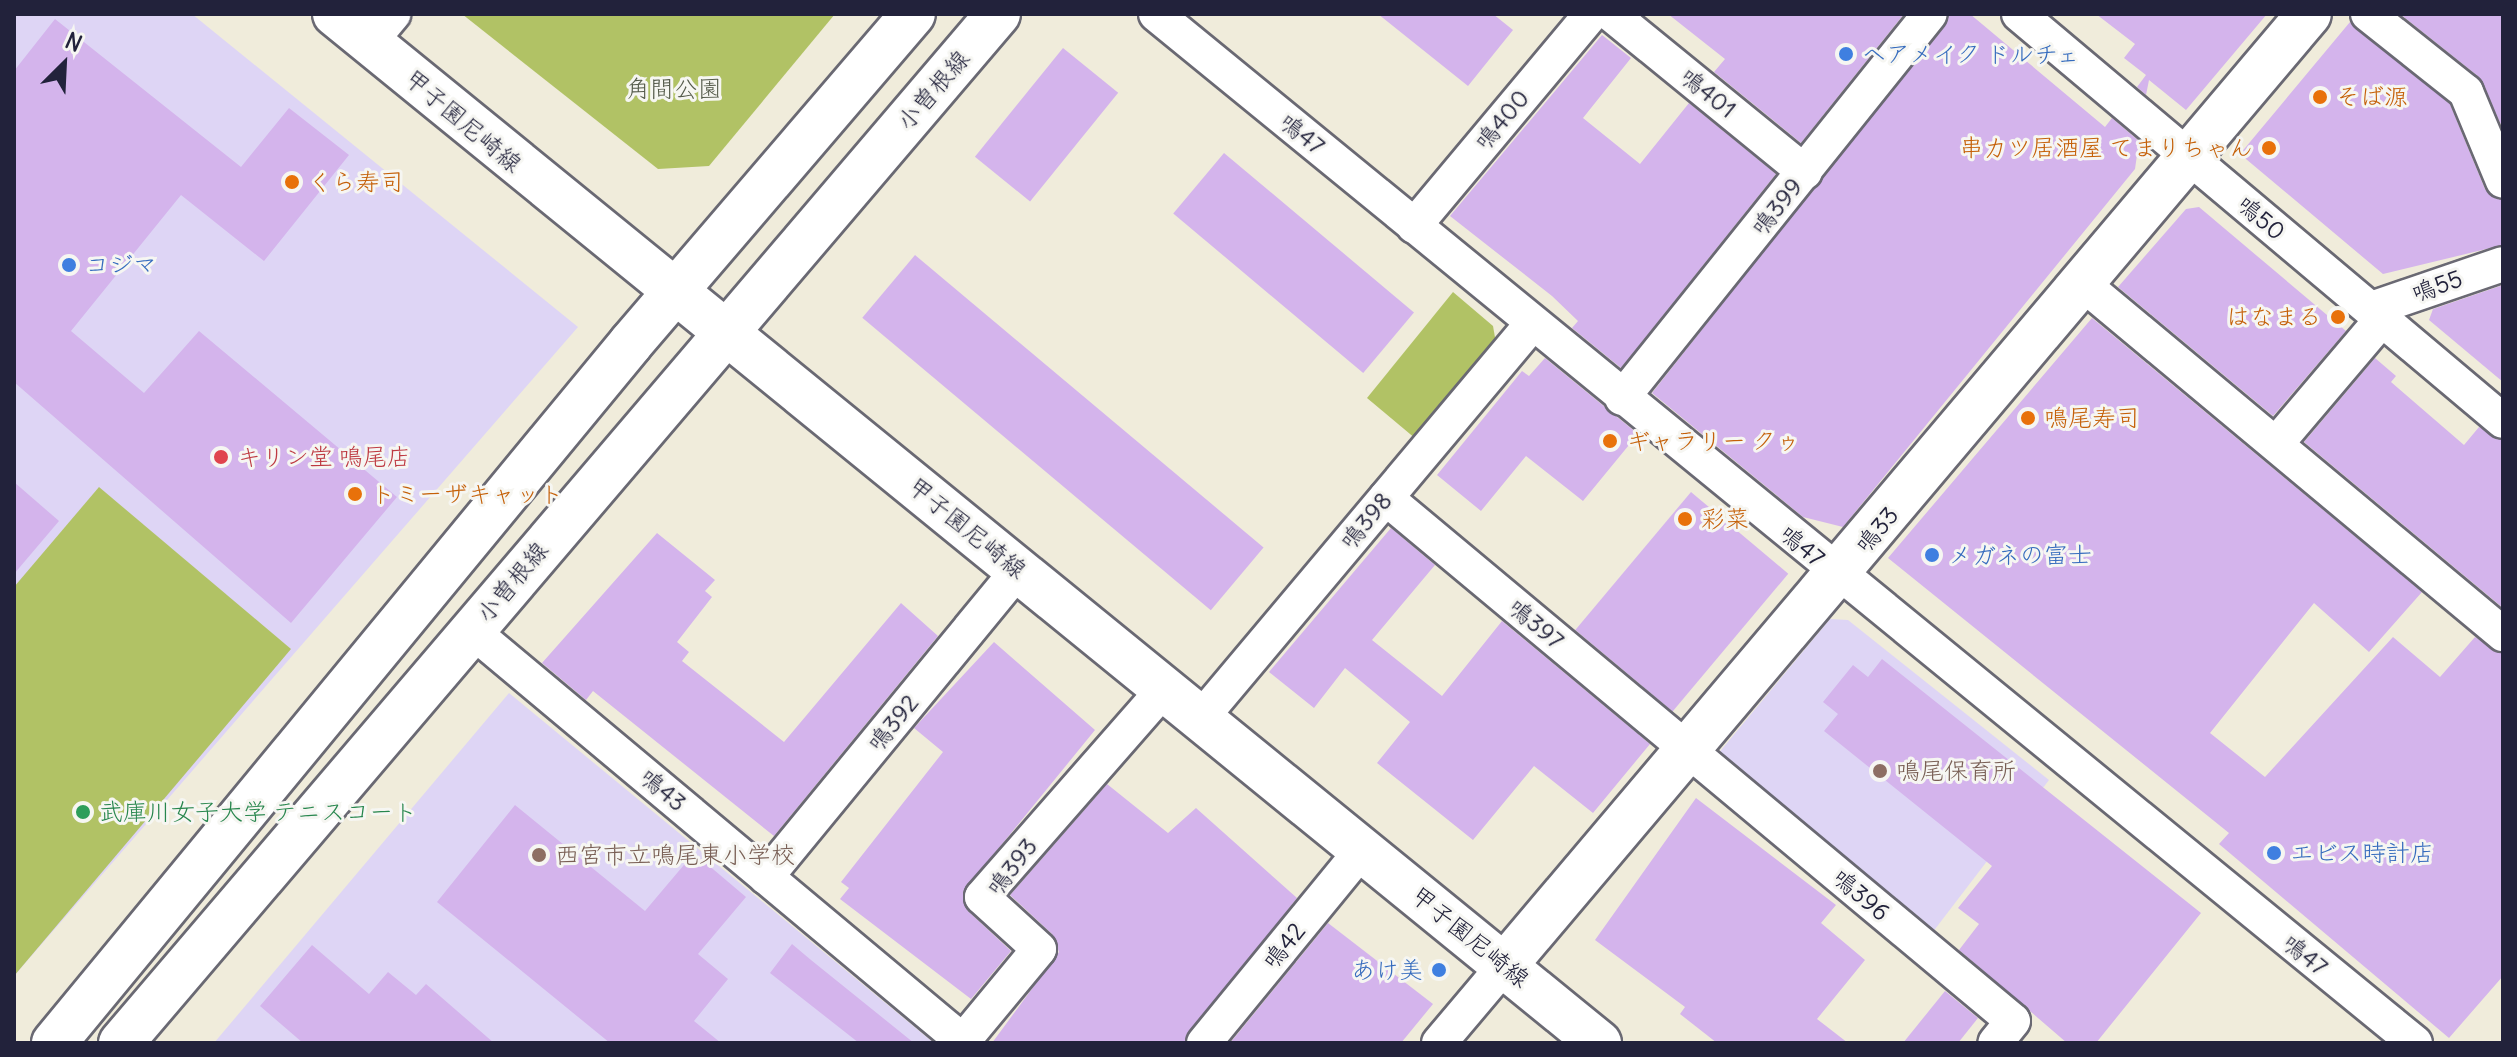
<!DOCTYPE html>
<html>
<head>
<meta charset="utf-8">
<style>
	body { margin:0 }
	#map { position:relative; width:2517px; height:1057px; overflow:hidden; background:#f0ecdb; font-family:Delius,"Klee One",sans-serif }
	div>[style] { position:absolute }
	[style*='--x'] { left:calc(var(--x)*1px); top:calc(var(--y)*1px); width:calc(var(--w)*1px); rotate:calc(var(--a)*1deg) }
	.built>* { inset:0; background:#ded5f5 }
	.green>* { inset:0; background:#b1c265 }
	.building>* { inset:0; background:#d4b4ec; transform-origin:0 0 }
	.roads { filter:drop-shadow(2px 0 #6a6973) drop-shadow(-2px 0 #6a6973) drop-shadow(0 2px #6a6973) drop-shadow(0 -2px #6a6973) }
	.street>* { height:34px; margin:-17px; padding:0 17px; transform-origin:17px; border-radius:17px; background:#fff }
	.secondary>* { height:44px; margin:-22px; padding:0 22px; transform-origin:22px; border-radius:22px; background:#fff }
	.dots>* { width:22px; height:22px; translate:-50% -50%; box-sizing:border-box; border:4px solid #f6f6f2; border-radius:50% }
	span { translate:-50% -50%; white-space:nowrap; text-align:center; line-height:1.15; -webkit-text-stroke:6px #f6f6f2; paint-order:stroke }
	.shop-label { font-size:24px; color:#366cbe }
	.left { translate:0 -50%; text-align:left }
	.right { translate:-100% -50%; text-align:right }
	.park-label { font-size:24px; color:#545a4a }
	.street-label { font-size:24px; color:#22223b }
	.food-label { font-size:24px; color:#c56008 }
	.health-label { font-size:24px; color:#be3a42 }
	.education-label { font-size:24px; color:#785e54 }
	.leisure-label { font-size:24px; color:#27864d }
	.frame { position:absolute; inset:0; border:16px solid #22223b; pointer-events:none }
	.north { position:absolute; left:24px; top:24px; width:80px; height:80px; -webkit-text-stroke:6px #f6f6f2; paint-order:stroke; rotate:24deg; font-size:22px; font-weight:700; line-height:32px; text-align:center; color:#22223b }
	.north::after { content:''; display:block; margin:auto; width:28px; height:36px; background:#22223b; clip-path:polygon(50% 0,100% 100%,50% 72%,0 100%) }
</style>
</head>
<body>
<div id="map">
	<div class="built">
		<div style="clip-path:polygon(14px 14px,192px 14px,578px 327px,14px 976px)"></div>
		<div style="clip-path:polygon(1830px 619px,1848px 620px,2049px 780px,1929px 937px,1712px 761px)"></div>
		<div style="clip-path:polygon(509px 693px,934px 1043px,214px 1043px)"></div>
	</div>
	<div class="green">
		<div style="clip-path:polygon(462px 14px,835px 14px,709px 166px,658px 169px)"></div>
		<div style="clip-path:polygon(1453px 292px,1493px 326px,1496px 343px,1416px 439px,1367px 398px)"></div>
		<div style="clip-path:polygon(99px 487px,291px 649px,14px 976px,14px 587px)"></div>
	</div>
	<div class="building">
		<div style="clip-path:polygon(1378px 14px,1493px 14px,1513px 30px,1468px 86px)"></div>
		<div style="clip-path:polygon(1668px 14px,1904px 14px,1801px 143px,1714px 72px,1725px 59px)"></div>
		<div style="clip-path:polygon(1950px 14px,1970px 14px,2105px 127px,2112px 118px,2139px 141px,2135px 169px,1843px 527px,1803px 517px,1652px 393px)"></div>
		<div style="clip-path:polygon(2096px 14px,2267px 14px,2186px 110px,2149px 80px,2146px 95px,2137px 87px,2146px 75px,2124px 58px,2135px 44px)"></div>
		<div style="clip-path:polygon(2400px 14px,2503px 14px,2503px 129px,2479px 77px)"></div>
		<div style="clip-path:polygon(55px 19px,241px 167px,289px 108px,349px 155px,264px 261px,181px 195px,71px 331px,144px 393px,199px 331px,397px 497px,291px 623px,14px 382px,14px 71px)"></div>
		<div style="clip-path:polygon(2350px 22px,2450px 104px,2485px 189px,2503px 201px,2503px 245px,2383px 274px,2240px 154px)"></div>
		<div style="clip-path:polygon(1602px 35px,1631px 58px,1583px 118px,1640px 164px,1689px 103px,1776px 174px,1621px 368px,1572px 328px,1578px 321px,1552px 296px,1450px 216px)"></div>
		<div style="left:1063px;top:48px;width:71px;height:140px;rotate:39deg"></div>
		<div style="left:1224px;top:153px;width:248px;height:79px;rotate:40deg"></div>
		<div style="clip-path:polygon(2199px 207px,2346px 331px,2273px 416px,2118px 287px,2186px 209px)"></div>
		<div style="left:915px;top:255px;width:455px;height:82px;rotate:40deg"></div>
		<div style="clip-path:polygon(2503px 285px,2503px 382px,2429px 320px,2433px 309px)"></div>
		<div style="clip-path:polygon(2092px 318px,2422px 592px,2369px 652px,2314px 603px,2210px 733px,2265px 777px,2393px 637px,2440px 677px,2475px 637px,2503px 654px,2503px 976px,2449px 1038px,2219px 844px,2229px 833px,1888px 558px)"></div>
		<div style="clip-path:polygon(1545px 358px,1638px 434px,1583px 501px,1526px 456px,1481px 511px,1437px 475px,1522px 371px,1529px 376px)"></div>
		<div style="clip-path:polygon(2375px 358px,2396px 376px,2391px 382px,2464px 445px,2479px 427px,2503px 440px,2503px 608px,2304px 442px)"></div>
		<div style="clip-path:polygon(14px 482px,59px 521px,14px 574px)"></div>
		<div style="left:1691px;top:492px;width:127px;height:180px;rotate:40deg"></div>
		<div style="clip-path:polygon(1391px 528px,1435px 565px,1372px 640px,1442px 696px,1502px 621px,1650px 744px,1593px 813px,1534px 766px,1473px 840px,1377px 763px,1410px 722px,1345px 668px,1314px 708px,1269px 672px)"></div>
		<div style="clip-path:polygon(657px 533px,715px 580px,705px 591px,712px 597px,677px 642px,689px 652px,682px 661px,784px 742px,901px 603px,938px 636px,774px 836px,593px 691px,586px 700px,542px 663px)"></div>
		<div style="clip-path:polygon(994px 642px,1095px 730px,963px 892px,968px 911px,1011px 951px,971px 999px,840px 899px,849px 888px,841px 882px,943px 752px,914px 728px)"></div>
		<div style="clip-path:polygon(1882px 659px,2201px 913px,2096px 1043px,2067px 1043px,1959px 950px,1979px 924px,1958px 908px,1992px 866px,1824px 731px,1838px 714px,1823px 702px,1853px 665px,1868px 677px)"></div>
		<div style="clip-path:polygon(1107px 784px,1168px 833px,1196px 808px,1297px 898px,1184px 1043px,992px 1043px,1059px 952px,1052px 934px,1010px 895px)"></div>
		<div style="clip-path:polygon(1696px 798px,1836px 905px,1821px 923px,1865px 960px,1817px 1019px,1848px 1043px,1717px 1043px,1680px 1014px,1685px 1007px,1595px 940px)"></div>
		<div style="clip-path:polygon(515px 805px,645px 911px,694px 853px,746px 897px,698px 954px,728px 979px,694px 1021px,721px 1043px,610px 1043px,437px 902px)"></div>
		<div style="clip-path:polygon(1328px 923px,1433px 1004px,1401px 1043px,1230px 1043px)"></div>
		<div style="clip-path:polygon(792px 944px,811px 960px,914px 1043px,859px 1043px,770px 973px)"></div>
		<div style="clip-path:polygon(312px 945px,369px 994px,388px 972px,416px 995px,426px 984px,494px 1043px,303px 1043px,260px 1006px)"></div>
		<div style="clip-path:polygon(1945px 991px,1978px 1018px,1958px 1043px,1903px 1043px)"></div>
	</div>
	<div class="roads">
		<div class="street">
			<div style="--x:1156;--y:14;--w:1626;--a:39.26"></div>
			<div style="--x:1611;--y:14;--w:250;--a:39.2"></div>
			<div style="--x:2019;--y:14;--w:632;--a:40.06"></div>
			<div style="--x:2368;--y:14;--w:125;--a:38.5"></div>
			<div style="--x:2466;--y:92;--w:96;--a:67.4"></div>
			<div style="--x:369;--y:43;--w:38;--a:-50"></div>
			<div style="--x:1414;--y:226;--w:276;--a:-50.1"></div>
			<div style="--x:2083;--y:284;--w:547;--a:39.81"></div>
			<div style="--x:2371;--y:309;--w:139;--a:-18.8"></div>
			<div style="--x:1622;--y:398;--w:492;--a:-51.3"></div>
			<div style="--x:2276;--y:444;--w:164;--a:-49.7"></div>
			<div style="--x:1386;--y:498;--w:816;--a:39.83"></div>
			<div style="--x:2013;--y:1021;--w:28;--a:129"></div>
			<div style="--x:471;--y:630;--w:644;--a:39.9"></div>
			<div style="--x:1201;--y:718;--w:515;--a:-49.97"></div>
			<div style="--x:766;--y:877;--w:399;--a:-50.6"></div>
			<div style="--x:963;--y:1041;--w:119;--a:-50.4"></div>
			<div style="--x:1039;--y:949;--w:77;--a:-137.6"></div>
			<div style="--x:982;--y:897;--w:278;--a:-48.8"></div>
			<div style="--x:1204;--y:1043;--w:251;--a:-50.7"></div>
			<div style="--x:1439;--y:1043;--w:102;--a:-49.8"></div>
		</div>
		<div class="secondary">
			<div style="--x:335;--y:14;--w:1630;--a:39.15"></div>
			<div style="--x:1505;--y:965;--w:1245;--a:-49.79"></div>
			<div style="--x:54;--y:1043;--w:907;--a:-50.5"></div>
			<div style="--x:631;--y:343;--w:433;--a:-49.4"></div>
			<div style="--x:121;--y:1043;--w:1352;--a:-49.56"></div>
		</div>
	</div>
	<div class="dots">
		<div style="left:1846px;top:54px;background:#3f7fe0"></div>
		<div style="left:2320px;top:97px;background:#e8710a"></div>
		<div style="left:2269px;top:148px;background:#e8710a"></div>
		<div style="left:292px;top:182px;background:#e8710a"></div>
		<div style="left:69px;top:265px;background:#3f7fe0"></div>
		<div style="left:2338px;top:317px;background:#e8710a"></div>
		<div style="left:2028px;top:418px;background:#e8710a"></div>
		<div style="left:1610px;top:441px;background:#e8710a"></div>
		<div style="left:221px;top:457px;background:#e0444e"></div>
		<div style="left:355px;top:494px;background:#e8710a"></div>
		<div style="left:1685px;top:519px;background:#e8710a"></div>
		<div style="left:1932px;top:555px;background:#3f7fe0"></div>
		<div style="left:1880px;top:771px;background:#8d6e63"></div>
		<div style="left:83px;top:812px;background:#2e9e5b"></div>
		<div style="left:2274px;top:853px;background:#3f7fe0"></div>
		<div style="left:539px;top:855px;background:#8d6e63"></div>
		<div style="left:1439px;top:970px;background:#3f7fe0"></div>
	</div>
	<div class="shop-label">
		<span class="left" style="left:1862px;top:54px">ヘアメイク ドルチェ</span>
		<span class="left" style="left:85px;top:265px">コジマ</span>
		<span class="left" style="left:1948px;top:555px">メガネの富士</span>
		<span class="left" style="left:2290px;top:853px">エビス時計店</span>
		<span class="right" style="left:1423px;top:970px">あけ美</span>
	</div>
	<div class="park-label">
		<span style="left:674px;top:89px">角間公園</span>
	</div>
	<div class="street-label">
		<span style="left:933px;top:90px;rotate:-49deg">小曽根線</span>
		<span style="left:1708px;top:93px;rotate:39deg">鳴401</span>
		<span style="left:1502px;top:120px;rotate:-50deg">鳴400</span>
		<span style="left:463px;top:121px;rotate:40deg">甲子園尼崎線</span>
		<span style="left:1302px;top:134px;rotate:39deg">鳴47</span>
		<span style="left:1777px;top:207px;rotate:-51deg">鳴399</span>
		<span style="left:2261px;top:218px;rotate:40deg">鳴50</span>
		<span style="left:2437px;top:286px;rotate:-19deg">鳴55</span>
		<span style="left:1366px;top:521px;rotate:-50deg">鳴398</span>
		<span style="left:967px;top:528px;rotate:39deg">甲子園尼崎線</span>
		<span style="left:1877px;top:530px;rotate:-50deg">鳴33</span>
		<span style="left:1802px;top:546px;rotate:40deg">鳴47</span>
		<span style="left:512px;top:582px;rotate:-50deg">小曽根線</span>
		<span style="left:1536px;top:624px;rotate:40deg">鳴397</span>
		<span style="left:893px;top:723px;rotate:-51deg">鳴392</span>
		<span style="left:663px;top:790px;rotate:40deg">鳴43</span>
		<span style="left:1012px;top:867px;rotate:-52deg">鳴393</span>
		<span style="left:1861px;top:895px;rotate:40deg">鳴396</span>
		<span style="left:1470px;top:937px;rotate:39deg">甲子園尼崎線</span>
		<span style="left:1284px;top:946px;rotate:-51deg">鳴42</span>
		<span style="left:2305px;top:955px;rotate:39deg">鳴47</span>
	</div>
	<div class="food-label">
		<span class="left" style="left:2336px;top:97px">そば源</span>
		<span class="right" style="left:2253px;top:148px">串カツ居酒屋 てまりちゃん</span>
		<span class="left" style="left:308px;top:182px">くら寿司</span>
		<span class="right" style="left:2322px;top:317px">はなまる</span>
		<span class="left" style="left:2044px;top:418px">鳴尾寿司</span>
		<span class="left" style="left:1626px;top:441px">ギャラリー クゥ</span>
		<span class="left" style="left:371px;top:494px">トミーザキャット</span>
		<span class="left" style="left:1701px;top:519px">彩菜</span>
	</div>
	<div class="health-label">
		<span class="left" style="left:237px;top:457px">キリン堂 鳴尾店</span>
	</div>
	<div class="education-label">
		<span class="left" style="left:1896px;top:771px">鳴尾保育所</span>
		<span class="left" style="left:555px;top:855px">西宮市立鳴尾東小学校</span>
	</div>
	<div class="leisure-label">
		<span class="left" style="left:99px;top:812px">武庫川女子大学 テニスコート</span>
	</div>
	<div class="frame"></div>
	<div class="north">N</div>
</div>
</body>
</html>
